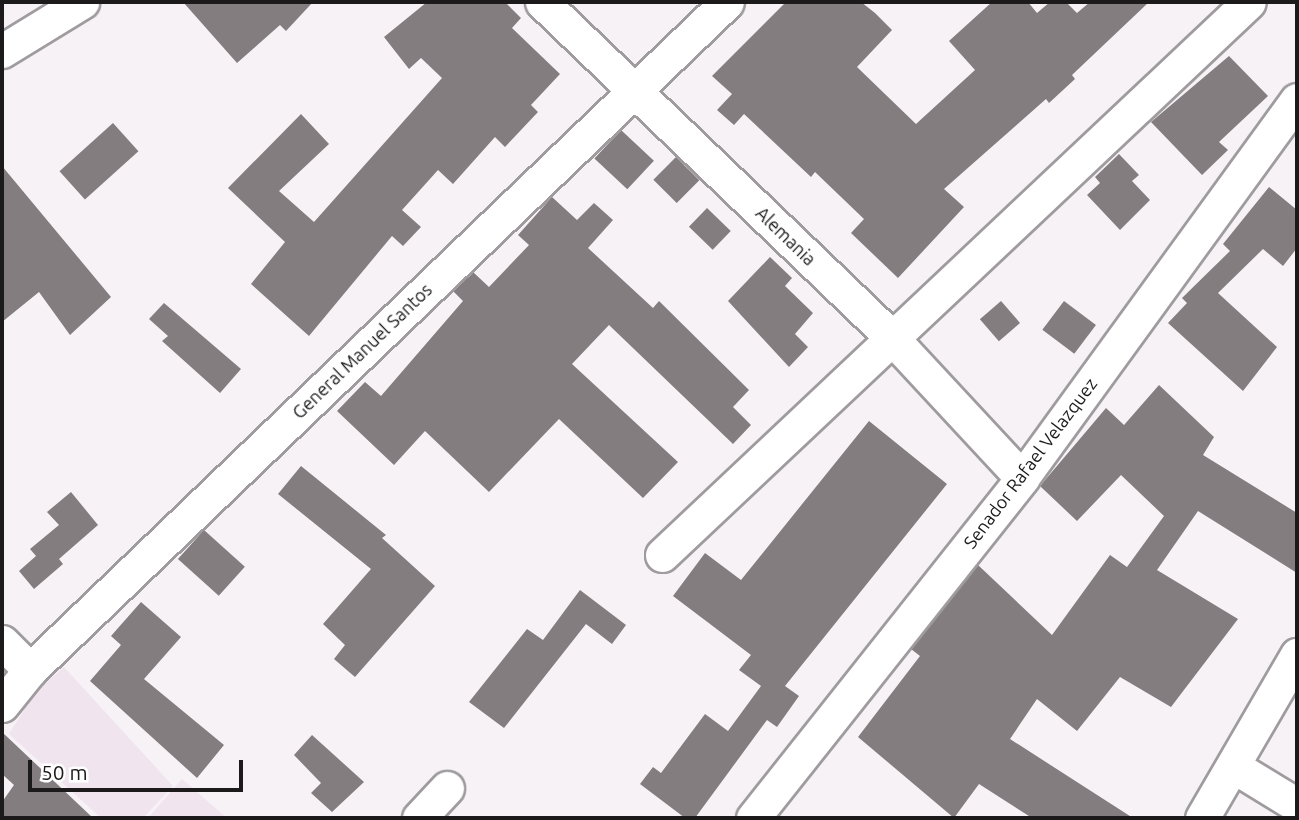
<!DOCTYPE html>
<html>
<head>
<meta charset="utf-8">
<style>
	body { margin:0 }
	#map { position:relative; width:1299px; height:820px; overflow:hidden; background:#f6f2f6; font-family:Ubuntu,sans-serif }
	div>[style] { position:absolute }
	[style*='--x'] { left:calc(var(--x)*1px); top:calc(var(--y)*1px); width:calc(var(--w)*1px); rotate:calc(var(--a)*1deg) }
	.built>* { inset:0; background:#f0e5ef }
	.building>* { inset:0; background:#837d7f; transform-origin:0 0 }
	.roads { filter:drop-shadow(2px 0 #9f9b9e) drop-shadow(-2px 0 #9f9b9e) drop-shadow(0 2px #9f9b9e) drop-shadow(0 -2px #9f9b9e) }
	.street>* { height:33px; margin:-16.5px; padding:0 16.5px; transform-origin:16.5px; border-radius:16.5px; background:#fff }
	span { translate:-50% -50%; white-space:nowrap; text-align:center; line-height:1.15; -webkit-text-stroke:7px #fff; paint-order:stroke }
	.street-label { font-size:18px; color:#1c1a1b }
	.frame { position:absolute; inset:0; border:4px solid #1c1a1b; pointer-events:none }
	.scale { position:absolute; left:28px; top:760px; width:215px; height:32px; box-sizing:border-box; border:4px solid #1c1a1b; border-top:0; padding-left:9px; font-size:21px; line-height:24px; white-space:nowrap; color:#1c1a1b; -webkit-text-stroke:5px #fff; paint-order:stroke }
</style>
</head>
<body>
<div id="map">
	<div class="built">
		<div style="clip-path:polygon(64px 667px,173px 786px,143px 818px,101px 818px,9px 734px,36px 691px)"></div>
		<div style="clip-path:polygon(182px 779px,227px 818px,148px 818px)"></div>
	</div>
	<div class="building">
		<div style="clip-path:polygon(183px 2px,313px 2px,286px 31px,280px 25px,237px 63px)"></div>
		<div style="clip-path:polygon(427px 2px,505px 2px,521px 18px,512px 28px,560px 74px,531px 105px,538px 112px,505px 147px,495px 137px,453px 184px,438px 170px,402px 210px,421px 227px,403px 246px,392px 236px,309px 336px,251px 284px,285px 242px,228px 188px,301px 114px,329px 144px,279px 191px,314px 222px,442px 78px,421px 58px,409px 69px,384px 37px)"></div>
		<div style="clip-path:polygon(786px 2px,861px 2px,875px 13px,892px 30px,857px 67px,916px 124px,975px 70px,949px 41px,992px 2px,1028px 2px,1037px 13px,1050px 2px,1066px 2px,1077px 13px,1090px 2px,1149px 2px,1072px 75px,1075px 79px,1049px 103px,1046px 99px,944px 189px,964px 207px,898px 278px,851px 233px,864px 219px,815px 172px,811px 177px,744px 114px,734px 125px,717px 110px,732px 94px,712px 76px)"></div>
		<div style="clip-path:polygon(1229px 56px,1268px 96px,1219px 142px,1228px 150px,1202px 175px,1151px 122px)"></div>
		<div style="left:113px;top:123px;width:38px;height:72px;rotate:48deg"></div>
		<div style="left:621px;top:130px;width:45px;height:39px;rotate:43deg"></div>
		<div style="clip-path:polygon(1119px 154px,1139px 175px,1132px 181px,1150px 200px,1120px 230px,1087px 195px,1100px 183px,1095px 177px)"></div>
		<div style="left:676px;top:157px;width:33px;height:32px;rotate:45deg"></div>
		<div style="clip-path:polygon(2px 166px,111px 297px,70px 335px,39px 292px,2px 322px)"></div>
		<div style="clip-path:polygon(1269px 187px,1297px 210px,1297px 248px,1283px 266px,1263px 249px,1218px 293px,1277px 347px,1243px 391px,1168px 323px,1187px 303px,1182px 298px,1230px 251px,1223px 244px)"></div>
		<div style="clip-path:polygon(552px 197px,577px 220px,594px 203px,613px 220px,588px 248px,653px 308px,659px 301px,749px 390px,733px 407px,751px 425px,733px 444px,609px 325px,572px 364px,678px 462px,643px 498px,559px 419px,489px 492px,425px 431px,394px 465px,337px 411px,365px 382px,381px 396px,463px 301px,453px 291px,473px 272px,489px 287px,529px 245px,518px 235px)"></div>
		<div style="left:707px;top:208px;width:33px;height:26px;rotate:44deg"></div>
		<div style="clip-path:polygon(770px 257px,792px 278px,785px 286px,813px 313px,795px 334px,808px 347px,789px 367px,728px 301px)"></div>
		<div style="left:1001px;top:301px;width:29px;height:28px;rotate:49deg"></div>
		<div style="left:1064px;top:301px;width:40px;height:36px;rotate:37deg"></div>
		<div style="clip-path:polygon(164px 303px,241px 369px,220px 393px,162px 341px,168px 336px,149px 319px)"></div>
		<div style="clip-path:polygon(1159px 385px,1214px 437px,1203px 455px,1297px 513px,1297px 573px,1198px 511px,1157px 570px,1238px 619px,1171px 707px,1120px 677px,1077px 731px,1037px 699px,1010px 739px,1133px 818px,1032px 818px,979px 784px,954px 818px,858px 737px,920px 656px,911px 649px,978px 565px,1052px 635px,1110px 555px,1127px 567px,1164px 516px,1121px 475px,1077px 521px,1040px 486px,1106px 408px,1124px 425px)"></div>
		<div style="clip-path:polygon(869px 421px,947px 484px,785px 686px,799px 696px,777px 727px,767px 720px,695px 818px,685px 818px,640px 784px,653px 767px,661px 773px,705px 714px,728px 731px,761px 686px,739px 670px,751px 655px,673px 596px,705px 553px,741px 580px)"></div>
		<div style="clip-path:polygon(301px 466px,386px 535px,382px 538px,435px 586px,355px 677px,334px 659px,345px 645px,323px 624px,371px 569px,278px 494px)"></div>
		<div style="clip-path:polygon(71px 492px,98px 525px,59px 559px,63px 564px,34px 589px,19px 571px,36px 556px,30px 549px,59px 525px,47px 512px)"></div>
		<div style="left:204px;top:530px;width:55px;height:39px;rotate:42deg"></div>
		<div style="clip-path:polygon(580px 590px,626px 625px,612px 644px,586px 624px,504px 728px,469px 702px,527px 629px,543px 640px)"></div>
		<div style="clip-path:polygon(141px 602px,181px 637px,144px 679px,224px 745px,197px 778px,90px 681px,121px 645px,111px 636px)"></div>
		<div style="clip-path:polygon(2px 732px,93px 818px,2px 818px,2px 802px,14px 785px,2px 774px)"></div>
		<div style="clip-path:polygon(312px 735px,364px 782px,332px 812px,311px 793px,321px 783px,294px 755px)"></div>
	</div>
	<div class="roads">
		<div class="street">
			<div style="--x:542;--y:2;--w:484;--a:43.8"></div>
			<div style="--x:891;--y:337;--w:192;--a:47.1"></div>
			<div style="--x:2;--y:51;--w:94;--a:-31.5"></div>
			<div style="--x:662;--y:555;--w:806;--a:-43.29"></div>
			<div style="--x:2;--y:642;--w:40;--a:45"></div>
			<div style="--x:2;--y:705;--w:45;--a:-51.3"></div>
			<div style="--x:30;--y:670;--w:965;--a:-43.78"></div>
			<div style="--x:1233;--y:766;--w:75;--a:31.4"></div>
			<div style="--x:419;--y:818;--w:41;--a:-47"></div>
			<div style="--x:753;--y:818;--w:434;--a:-51.6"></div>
			<div style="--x:1022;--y:478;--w:467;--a:-54"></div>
			<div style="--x:1202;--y:818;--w:189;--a:-59.8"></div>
		</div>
	</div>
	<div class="street-label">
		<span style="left:786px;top:236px;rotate:44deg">Alemania</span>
		<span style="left:362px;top:351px;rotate:-44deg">General Manuel Santos</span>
		<span style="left:1030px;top:463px;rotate:-53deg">Senador Rafael Velazquez</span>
	</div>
	<div class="frame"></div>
	<div class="scale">50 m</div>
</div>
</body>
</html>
